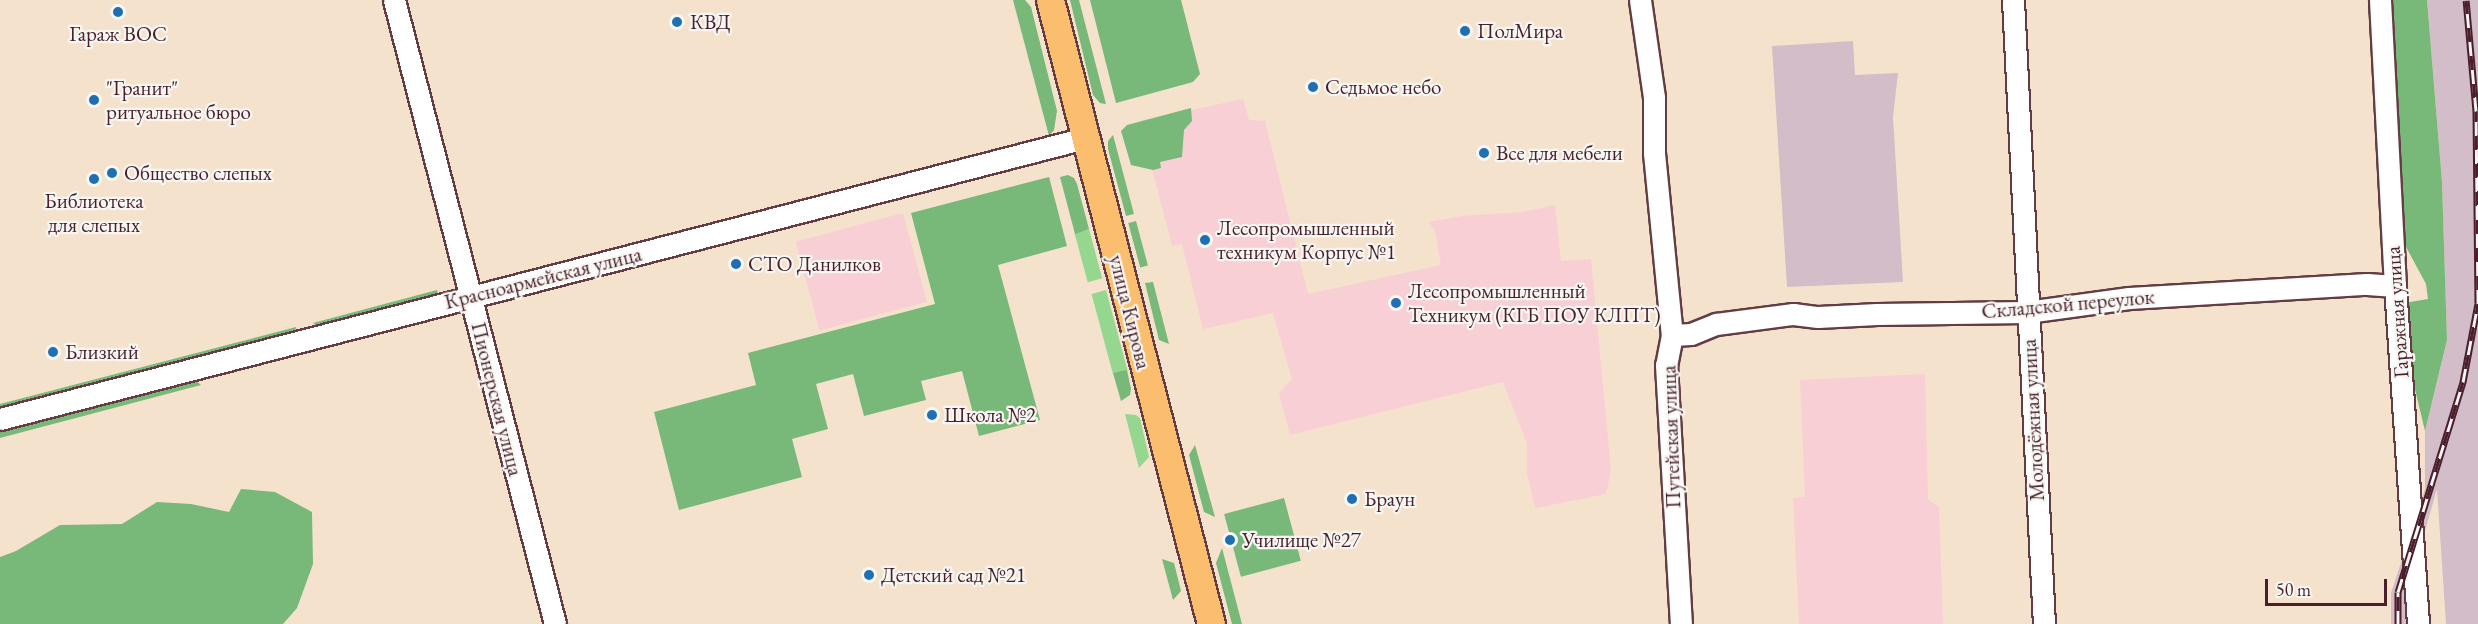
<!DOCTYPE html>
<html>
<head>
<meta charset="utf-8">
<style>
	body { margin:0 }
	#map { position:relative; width:2478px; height:624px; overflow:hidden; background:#f5e2cc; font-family:"EB Garamond",serif }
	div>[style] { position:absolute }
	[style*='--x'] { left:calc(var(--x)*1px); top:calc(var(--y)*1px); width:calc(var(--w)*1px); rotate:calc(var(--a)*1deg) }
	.built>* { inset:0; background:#f7cfd4; transform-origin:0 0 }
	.industrial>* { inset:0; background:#d2bdc8 }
	.green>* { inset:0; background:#95d78e; transform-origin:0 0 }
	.forest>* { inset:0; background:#78b879; transform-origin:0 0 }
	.roads { filter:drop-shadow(2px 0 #643c43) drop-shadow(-2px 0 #643c43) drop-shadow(0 2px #643c43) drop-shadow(0 -2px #643c43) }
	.minor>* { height:21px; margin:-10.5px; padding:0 10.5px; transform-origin:10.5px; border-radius:10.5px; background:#fff }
	.major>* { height:27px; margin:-13.5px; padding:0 13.5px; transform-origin:13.5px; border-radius:13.5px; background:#fabe6e }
	.rail>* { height:7px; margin-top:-3.5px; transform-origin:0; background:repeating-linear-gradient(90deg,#f6f6f2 0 14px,#4a1f2b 0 28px); box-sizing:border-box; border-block:2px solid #4a1f2b }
	.dots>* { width:16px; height:16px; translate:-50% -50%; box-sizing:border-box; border:3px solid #f6f6f2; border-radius:50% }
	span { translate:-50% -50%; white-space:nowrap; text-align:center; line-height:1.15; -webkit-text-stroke:4.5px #f6f6f2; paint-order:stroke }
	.poi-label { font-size:21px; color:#4a1f2b }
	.left { translate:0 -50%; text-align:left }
	.street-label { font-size:21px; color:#4a1f2b }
	.scale { position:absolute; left:2265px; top:579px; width:122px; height:27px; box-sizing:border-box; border:3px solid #4a1f2b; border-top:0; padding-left:8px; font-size:18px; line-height:21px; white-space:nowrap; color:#4a1f2b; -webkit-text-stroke:4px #f6f6f2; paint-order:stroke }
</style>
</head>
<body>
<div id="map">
	<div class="built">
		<div style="clip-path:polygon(1243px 99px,1249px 120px,1265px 121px,1308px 294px,1441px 265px,1435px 231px,1429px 222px,1462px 216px,1523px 212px,1555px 205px,1561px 261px,1591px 259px,1611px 470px,1606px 494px,1535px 508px,1527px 474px,1527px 443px,1503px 382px,1290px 435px,1279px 393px,1292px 379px,1273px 313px,1203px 329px,1182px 244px,1172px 246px,1140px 121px)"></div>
		<div style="left:903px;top:213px;width:92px;height:111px;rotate:75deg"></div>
		<div style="clip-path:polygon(1925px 374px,1928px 500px,1939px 507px,1943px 624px,1799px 624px,1793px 498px,1805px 497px,1800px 380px)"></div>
	</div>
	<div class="industrial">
		<div style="clip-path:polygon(2427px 0,2478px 0,2478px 624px,2446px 624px,2437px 489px,2407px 594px,2408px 624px,2391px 624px,2391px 593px,2425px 489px,2425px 431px,2447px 340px,2442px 182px)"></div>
		<div style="clip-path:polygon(1853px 41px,1855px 75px,1898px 73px,1893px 117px,1903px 282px,1787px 287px,1772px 46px)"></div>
	</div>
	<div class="green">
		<div style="left:1089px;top:229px;width:51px;height:15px;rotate:75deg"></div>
		<div style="left:1106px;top:290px;width:83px;height:15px;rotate:75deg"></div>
		<div style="clip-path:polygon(1125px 414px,1136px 415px,1140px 418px,1149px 457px,1139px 468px)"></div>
	</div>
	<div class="forest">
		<div style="clip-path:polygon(1013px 0,1025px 0,1031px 7px,1057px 111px,1054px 130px,1049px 136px)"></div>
		<div style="clip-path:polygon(1070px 0,1079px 0,1106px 104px,1100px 103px,1093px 95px)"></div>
		<div style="clip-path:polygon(1090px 0,1181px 0,1200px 74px,1193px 82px,1116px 103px)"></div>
		<div style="clip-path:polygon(2393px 0,2427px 0,2442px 182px,2447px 340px,2425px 431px,2413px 381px,2404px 303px,2428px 299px,2426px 284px,2405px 245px)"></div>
		<div style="clip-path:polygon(1191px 108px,1192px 121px,1184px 130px,1182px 157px,1160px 162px,1161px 168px,1153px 170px,1131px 165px,1121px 131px,1127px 125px)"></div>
		<div style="clip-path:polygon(1113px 135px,1134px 214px,1126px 216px,1108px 149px,1108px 141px)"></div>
		<div style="clip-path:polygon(1068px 175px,1074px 178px,1077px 184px,1089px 229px,1075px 234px,1060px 177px)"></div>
		<div style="clip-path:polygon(1049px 177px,1067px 246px,998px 265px,1040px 420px,979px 436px,962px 371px,921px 381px,926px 400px,864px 416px,853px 374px,816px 384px,828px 429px,792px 439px,802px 477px,679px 510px,654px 412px,756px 385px,748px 353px,935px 304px,911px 213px)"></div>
		<div style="left:1136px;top:221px;width:46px;height:8px;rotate:75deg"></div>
		<div style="clip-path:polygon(1153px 282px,1169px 344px,1159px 340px,1145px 283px)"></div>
		<div style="clip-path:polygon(437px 290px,439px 299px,318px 327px,313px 323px)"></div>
		<div style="clip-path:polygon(296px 327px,295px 334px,0 413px,0 404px)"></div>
		<div style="clip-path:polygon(1127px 370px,1131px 389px,1130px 395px,1121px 401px,1113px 373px)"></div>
		<div style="clip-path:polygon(194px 379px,201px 385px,0 438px,0 429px)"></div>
		<div style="clip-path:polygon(1195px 445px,1215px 517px,1204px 512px,1189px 455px)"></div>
		<div style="clip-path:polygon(241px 489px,275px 492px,312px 512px,313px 564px,297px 608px,283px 624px,0 624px,0 557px,16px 551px,60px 525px,122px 524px,157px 502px,191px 504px,229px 512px)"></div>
		<div style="left:1284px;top:498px;width:65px;height:62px;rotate:75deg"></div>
		<div style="clip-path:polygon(1222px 548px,1242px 624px,1232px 624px,1216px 563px)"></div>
		<div style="clip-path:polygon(1162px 559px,1174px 563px,1181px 591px,1173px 600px)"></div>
	</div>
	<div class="roads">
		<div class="minor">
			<div style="--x:394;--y:0;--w:644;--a:75.53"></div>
			<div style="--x:1640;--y:0;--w:98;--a:81.8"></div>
			<div style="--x:1654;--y:97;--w:56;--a:90"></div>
			<div style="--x:1654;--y:153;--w:183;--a:84.4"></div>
			<div style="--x:1672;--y:335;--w:31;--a:101"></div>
			<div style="--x:1666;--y:365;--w:259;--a:86.7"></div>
			<div style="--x:2013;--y:0;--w:625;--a:87.16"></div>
			<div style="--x:2380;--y:0;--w:286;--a:87"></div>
			<div style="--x:2395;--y:286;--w:339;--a:86.1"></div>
			<div style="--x:1672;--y:335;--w:19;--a:-3"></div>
			<div style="--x:1691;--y:334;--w:27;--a:-22"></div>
			<div style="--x:1716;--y:324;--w:78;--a:-7.4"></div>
			<div style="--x:1793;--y:314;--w:25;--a:7"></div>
			<div style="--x:1818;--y:317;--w:59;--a:-2.9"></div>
			<div style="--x:1877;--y:314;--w:150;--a:-0.8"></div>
			<div style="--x:2027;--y:312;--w:103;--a:-7.8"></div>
			<div style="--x:2129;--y:298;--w:238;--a:-3.4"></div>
			<div style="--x:2367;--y:284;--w:28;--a:4"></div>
			<div style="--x:0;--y:419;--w:1121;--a:-14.52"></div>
		</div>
		<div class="major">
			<div style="--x:1050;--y:0;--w:644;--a:75.53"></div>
		</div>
	</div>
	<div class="rail">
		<div style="--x:2398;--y:624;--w:32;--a:-90"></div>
		<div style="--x:2398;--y:592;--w:220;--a:-72.8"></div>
		<div style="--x:2463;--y:382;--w:80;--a:-79.2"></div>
		<div style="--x:2478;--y:303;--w:192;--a:-90.6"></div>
		<div style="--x:2476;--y:111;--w:111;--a:-95.1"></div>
	</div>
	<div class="dots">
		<div style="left:118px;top:12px;background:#1f6fb2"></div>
		<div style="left:677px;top:22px;background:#1f6fb2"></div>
		<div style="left:1465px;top:31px;background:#1f6fb2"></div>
		<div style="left:1313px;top:87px;background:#1f6fb2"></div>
		<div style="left:94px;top:100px;background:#1f6fb2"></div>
		<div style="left:1484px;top:153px;background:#1f6fb2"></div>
		<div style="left:112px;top:173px;background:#1f6fb2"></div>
		<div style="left:94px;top:179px;background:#1f6fb2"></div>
		<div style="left:1205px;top:240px;background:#1f6fb2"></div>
		<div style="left:736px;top:264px;background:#1f6fb2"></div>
		<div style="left:1396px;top:303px;background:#1f6fb2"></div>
		<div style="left:53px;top:352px;background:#1f6fb2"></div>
		<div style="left:932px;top:415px;background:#1f6fb2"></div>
		<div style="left:1352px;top:499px;background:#1f6fb2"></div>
		<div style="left:1230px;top:540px;background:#1f6fb2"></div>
		<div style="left:869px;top:575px;background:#1f6fb2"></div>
	</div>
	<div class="poi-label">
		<span class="left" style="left:690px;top:22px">КВД</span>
		<span class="left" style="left:1477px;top:31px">ПолМира</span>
		<span style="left:118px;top:34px">Гараж ВОС</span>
		<span class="left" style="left:1325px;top:87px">Седьмое небо</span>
		<span class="left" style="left:106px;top:100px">"Гранит"<br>ритуальное бюро</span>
		<span class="left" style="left:1496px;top:153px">Все для мебели</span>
		<span class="left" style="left:124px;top:173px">Общество слепых</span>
		<span style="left:94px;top:213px">Библиотека<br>для слепых</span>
		<span class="left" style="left:1217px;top:240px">Лесопромышленный<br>техникум Корпус №1</span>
		<span class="left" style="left:748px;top:264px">СТО Данилков</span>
		<span class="left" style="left:1408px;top:303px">Лесопромышленный<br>Техникум (КГБ ПОУ КЛПТ)</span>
		<span class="left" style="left:65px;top:352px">Близкий</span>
		<span class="left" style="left:944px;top:415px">Школа №2</span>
		<span class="left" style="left:1364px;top:499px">Браун</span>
		<span class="left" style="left:1242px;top:540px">Училище №27</span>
		<span class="left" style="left:881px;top:575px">Детский сад №21</span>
	</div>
	<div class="street-label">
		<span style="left:543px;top:278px;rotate:-14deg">Красноармейская улица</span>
		<span style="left:2068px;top:304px;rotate:-5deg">Складской переулок</span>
		<span style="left:1130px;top:312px;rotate:76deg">улица Кирова</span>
		<span style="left:2397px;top:312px;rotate:-94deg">Гаражная улица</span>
		<span style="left:497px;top:399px;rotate:76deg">Пионерская улица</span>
		<span style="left:2033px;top:420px;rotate:-93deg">Молодёжная улица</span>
		<span style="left:1671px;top:437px;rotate:-92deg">Путейская улица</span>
	</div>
	<div class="scale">50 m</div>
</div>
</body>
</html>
